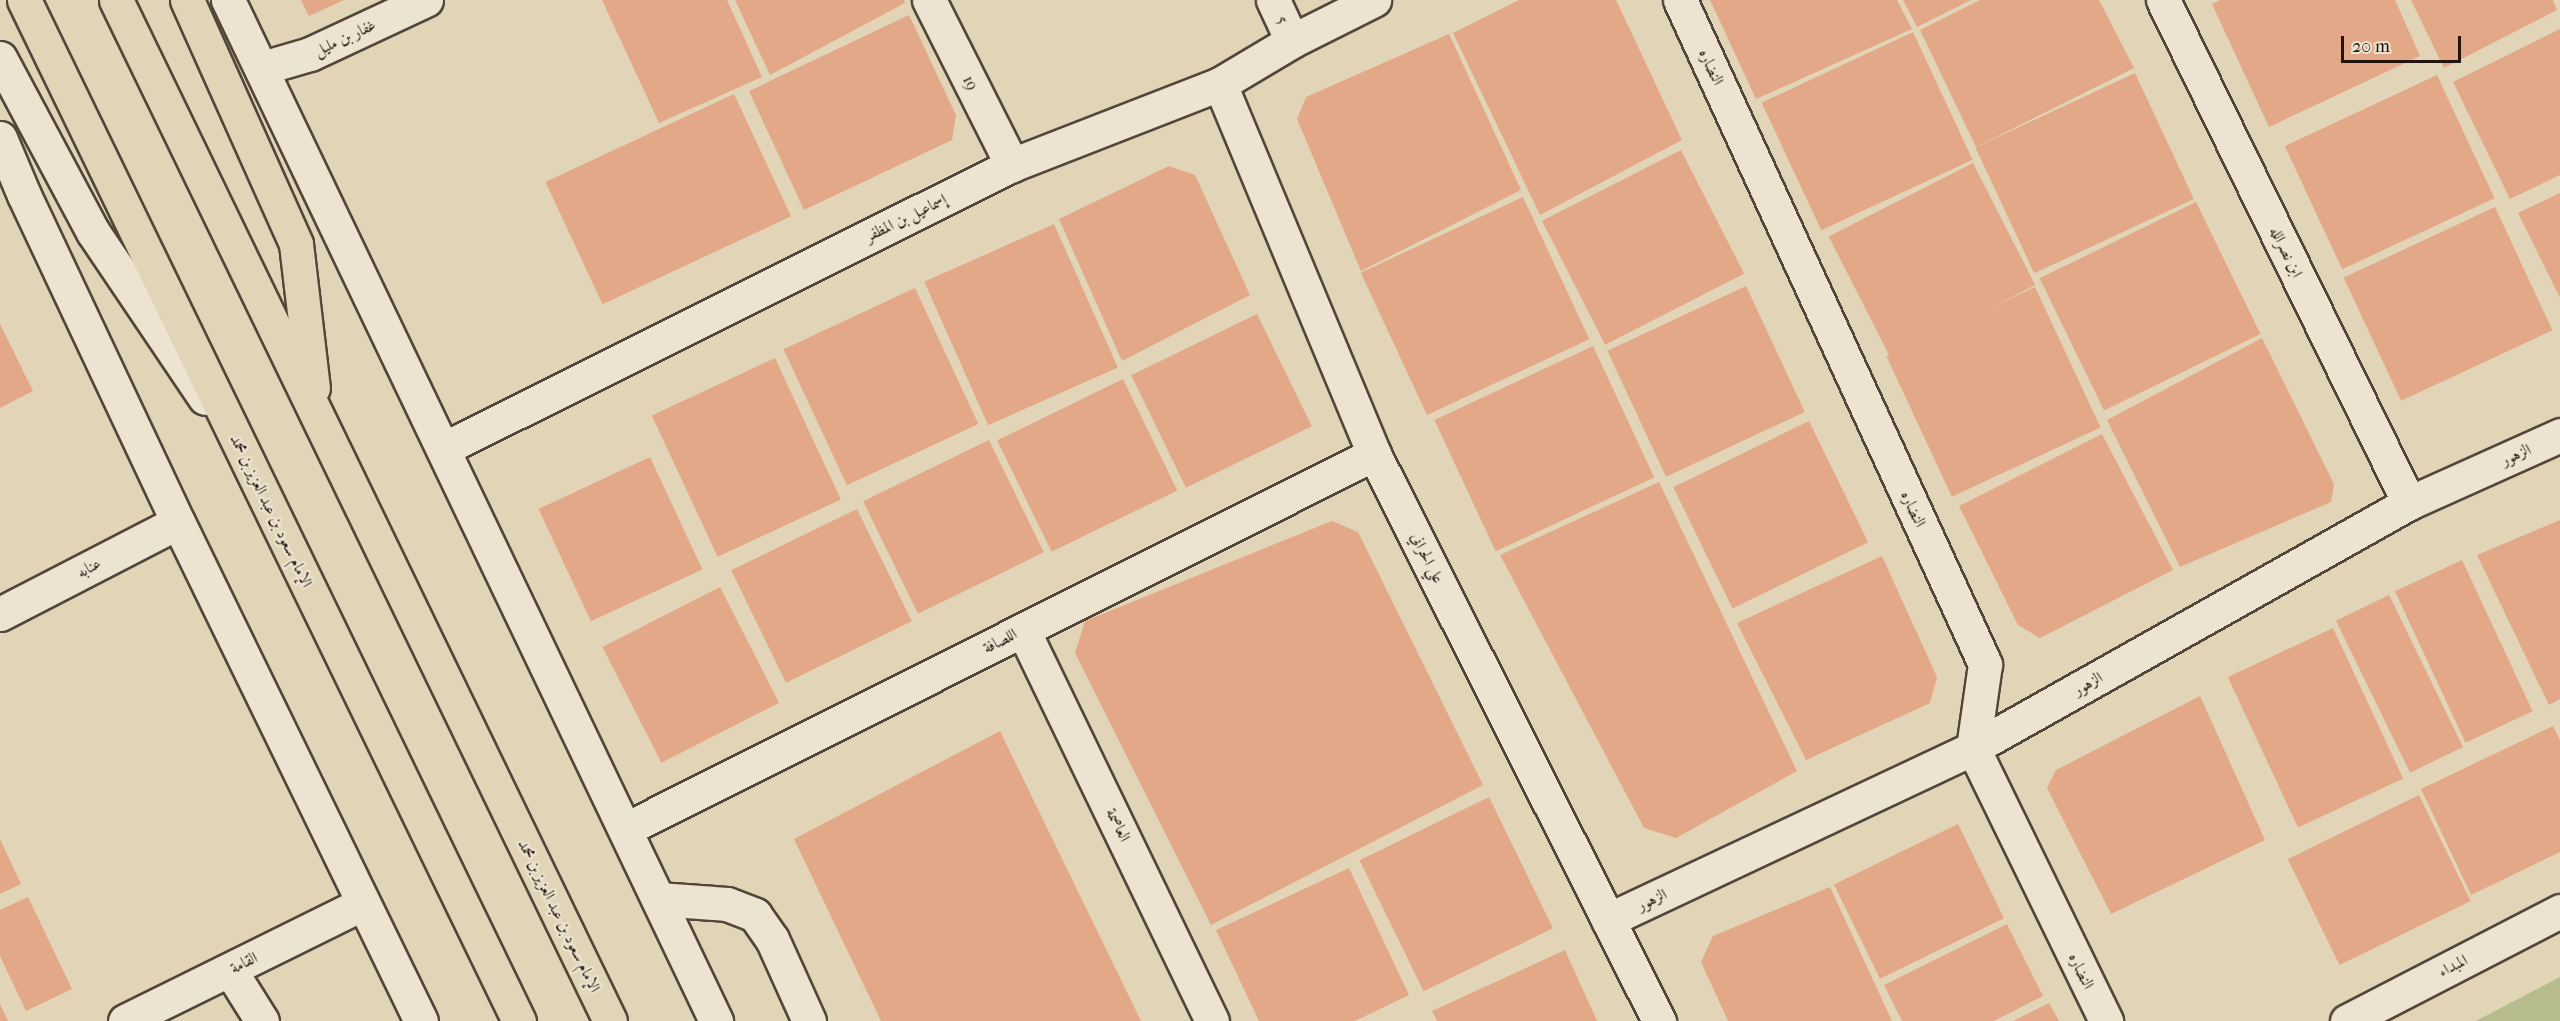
<!DOCTYPE html>
<html>
<head>
<meta charset="utf-8">
<style>
	body { margin:0 }
	#map { position:relative; width:2560px; height:1021px; overflow:hidden; background:#e2d5b7; font-family:"IM FELL French Canon",Amiri,serif }
	div>[style] { position:absolute }
	[style*='--x'] { left:calc(var(--x)*1px); top:calc(var(--y)*1px); width:calc(var(--w)*1px); rotate:calc(var(--a)*1deg) }
	.green>* { inset:0; background:#b7bc8c }
	.building>* { inset:0; background:#e3a887; transform-origin:0 0 }
	.roads { filter:drop-shadow(2px 0 #524539) drop-shadow(-2px 0 #524539) drop-shadow(0 2px #524539) drop-shadow(0 -2px #524539) }
	.minor>* { height:33px; margin:-16.5px; padding:0 16.5px; transform-origin:16.5px; border-radius:16.5px; background:#ece4d0 }
	.major>* { height:33px; margin:-16.5px; padding:0 16.5px; transform-origin:16.5px; border-radius:16.5px; background:#e2d5b7 }
	span { translate:-50% -50%; white-space:nowrap; text-align:center; line-height:1.15; -webkit-text-stroke:4.5px #ece4d0; paint-order:stroke }
	.street-label { font-size:16px; color:#22150f }
	.scale { position:absolute; left:2341px; top:36px; width:120px; height:27px; box-sizing:border-box; border:3px solid #22150f; border-top:0; padding-left:8px; font-size:18px; line-height:21px; white-space:nowrap; color:#22150f; -webkit-text-stroke:4px #ece4d0; paint-order:stroke }
</style>
</head>
<body>
<div id="map">
	<div class="green">
		<div style="clip-path:polygon(2560px 977px,2560px 1021px,2476px 1021px)"></div>
	</div>
	<div class="building">
		<div style="clip-path:polygon(301px 0,344px 0,309px 16px)"></div>
		<div style="clip-path:polygon(602px 0,727px 0,762px 77px,659px 123px)"></div>
		<div style="clip-path:polygon(735px 0,904px 0,905px 3px,770px 75px)"></div>
		<div style="clip-path:polygon(1519px 0,1616px 0,1682px 140px,1540px 215px,1453px 33px)"></div>
		<div style="clip-path:polygon(1710px 0,1897px 0,1912px 29px,1756px 99px)"></div>
		<div style="clip-path:polygon(1903px 0,1971px 0,1917px 27px)"></div>
		<div style="clip-path:polygon(1980px 0,2099px 0,2134px 68px,1976px 147px,1920px 30px)"></div>
		<div style="clip-path:polygon(2220px 0,2395px 0,2420px 56px,2269px 127px,2212px 4px)"></div>
		<div style="clip-path:polygon(2411px 0,2553px 0,2557px 10px,2444px 68px)"></div>
		<div style="clip-path:polygon(909px 15px,956px 115px,952px 140px,804px 210px,749px 91px)"></div>
		<div style="clip-path:polygon(2560px 29px,2560px 175px,2510px 199px,2453px 82px)"></div>
		<div style="left:1913px;top:32px;width:141px;height:167px;rotate:65deg"></div>
		<div style="clip-path:polygon(1449px 34px,1521px 190px,1361px 271px,1297px 119px,1306px 97px)"></div>
		<div style="left:2135px;top:73px;width:139px;height:176px;rotate:65deg"></div>
		<div style="left:2437px;top:75px;width:136px;height:168px;rotate:65deg"></div>
		<div style="left:734px;top:94px;width:135px;height:208px;rotate:65deg"></div>
		<div style="left:1681px;top:150px;width:139px;height:156px;rotate:63deg"></div>
		<div style="left:1973px;top:163px;width:137px;height:162px;rotate:63deg"></div>
		<div style="clip-path:polygon(1169px 166px,1195px 175px,1250px 295px,1122px 361px,1059px 219px)"></div>
		<div style="clip-path:polygon(2560px 193px,2560px 298px,2518px 213px)"></div>
		<div style="left:1523px;top:197px;width:157px;height:179px;rotate:65deg"></div>
		<div style="left:2196px;top:202px;width:147px;height:174px;rotate:64deg"></div>
		<div style="left:2495px;top:207px;width:136px;height:167px;rotate:65deg"></div>
		<div style="left:1054px;top:224px;width:157px;height:142px;rotate:66deg"></div>
		<div style="left:1746px;top:286px;width:139px;height:153px;rotate:65deg"></div>
		<div style="left:2035px;top:287px;width:155px;height:164px;rotate:65deg"></div>
		<div style="left:915px;top:288px;width:150px;height:145px;rotate:65deg"></div>
		<div style="left:1257px;top:314px;width:125px;height:140px;rotate:64deg"></div>
		<div style="clip-path:polygon(0 324px,33px 391px,0 408px)"></div>
		<div style="clip-path:polygon(2262px 338px,2334px 484px,2331px 502px,2180px 567px,2107px 420px)"></div>
		<div style="left:1593px;top:346px;width:145px;height:175px;rotate:65deg"></div>
		<div style="left:775px;top:358px;width:156px;height:136px;rotate:65deg"></div>
		<div style="left:1123px;top:379px;width:124px;height:140px;rotate:64deg"></div>
		<div style="left:1809px;top:421px;width:135px;height:151px;rotate:64deg"></div>
		<div style="clip-path:polygon(2102px 434px,2173px 570px,2040px 638px,2018px 625px,1959px 506px)"></div>
		<div style="left:989px;top:440px;width:125px;height:140px;rotate:64deg"></div>
		<div style="left:650px;top:457px;width:124px;height:123px;rotate:65deg"></div>
		<div style="clip-path:polygon(1659px 482px,1797px 771px,1676px 838px,1644px 828px,1500px 555px)"></div>
		<div style="left:857px;top:509px;width:125px;height:140px;rotate:64deg"></div>
		<div style="clip-path:polygon(2560px 520px,2560px 699px,2549px 705px,2477px 555px)"></div>
		<div style="clip-path:polygon(1332px 521px,1358px 532px,1483px 785px,1211px 925px,1075px 653px,1085px 621px)"></div>
		<div style="clip-path:polygon(1882px 556px,1937px 677px,1930px 703px,1806px 760px,1737px 623px)"></div>
		<div style="left:2462px;top:560px;width:167px;height:74px;rotate:65deg"></div>
		<div style="left:720px;top:587px;width:130px;height:132px;rotate:63deg"></div>
		<div style="left:2389px;top:595px;width:169px;height:59px;rotate:64deg"></div>
		<div style="left:2333px;top:628px;width:166px;height:116px;rotate:65deg"></div>
		<div style="clip-path:polygon(2200px 696px,2265px 840px,2111px 914px,2047px 788px,2056px 770px)"></div>
		<div style="clip-path:polygon(2553px 726px,2560px 740px,2560px 852px,2471px 895px,2421px 789px)"></div>
		<div style="clip-path:polygon(1000px 731px,1141px 1021px,881px 1021px,794px 839px)"></div>
		<div style="left:2419px;top:795px;width:118px;height:146px;rotate:64deg"></div>
		<div style="left:1489px;top:797px;width:146px;height:144px;rotate:64deg"></div>
		<div style="left:1958px;top:824px;width:105px;height:138px;rotate:64deg"></div>
		<div style="clip-path:polygon(0 839px,21px 884px,0 894px)"></div>
		<div style="clip-path:polygon(1349px 868px,1409px 995px,1355px 1021px,1259px 1021px,1216px 930px)"></div>
		<div style="clip-path:polygon(1830px 887px,1892px 1021px,1728px 1021px,1701px 962px,1713px 936px)"></div>
		<div style="clip-path:polygon(28px 897px,72px 989px,26px 1011px,0 956px,0 910px)"></div>
		<div style="clip-path:polygon(2007px 924px,2043px 996px,1994px 1021px,1902px 1021px,1884px 985px)"></div>
		<div style="clip-path:polygon(1565px 950px,1597px 1021px,1437px 1021px,1432px 1011px)"></div>
		<div style="clip-path:polygon(2049px 1003px,2059px 1021px,2013px 1021px)"></div>
		<div style="clip-path:polygon(0 1004px,8px 1021px,0 1021px)"></div>
	</div>
	<div class="roads">
		<div class="minor">
			<div style="--x:228;--y:0;--w:1132;--a:64.45"></div>
			<div style="--x:929;--y:0;--w:185;--a:63.3"></div>
			<div style="--x:1273;--y:0;--w:45;--a:65.1"></div>
			<div style="--x:1680;--y:0;--w:731;--a:65.33"></div>
			<div style="--x:1985;--y:664;--w:85;--a:98.1"></div>
			<div style="--x:1973;--y:748;--w:304;--a:64"></div>
			<div style="--x:2163;--y:0;--w:560;--a:63.94"></div>
			<div style="--x:0;--y:58;--w:197;--a:61.9"></div>
			<div style="--x:93;--y:232;--w:200;--a:56"></div>
			<div style="--x:262;--y:68;--w:50;--a:-16.3"></div>
			<div style="--x:310;--y:54;--w:128;--a:-25"></div>
			<div style="--x:1220;--y:84;--w:401;--a:67.4"></div>
			<div style="--x:1374;--y:454;--w:635;--a:63.31"></div>
			<div style="--x:0;--y:138;--w:62;--a:67.2"></div>
			<div style="--x:24;--y:195;--w:361;--a:64.8"></div>
			<div style="--x:178;--y:522;--w:555;--a:64.04"></div>
			<div style="--x:443;--y:449;--w:636;--a:-26.52"></div>
			<div style="--x:1012;--y:165;--w:223;--a:-21.3"></div>
			<div style="--x:1220;--y:84;--w:84;--a:-30.8"></div>
			<div style="--x:1292;--y:41;--w:92;--a:-26.6"></div>
			<div style="--x:0;--y:614;--w:200;--a:-27.3"></div>
			<div style="--x:1023;--y:630;--w:434;--a:64.2"></div>
			<div style="--x:626;--y:829;--w:837;--a:-26.63"></div>
			<div style="--x:658;--y:899;--w:69;--a:4.1"></div>
			<div style="--x:727;--y:904;--w:30;--a:21"></div>
			<div style="--x:755;--y:915;--w:29;--a:55"></div>
			<div style="--x:772;--y:939;--w:90;--a:65.7"></div>
			<div style="--x:1608;--y:920;--w:403;--a:-25.2"></div>
			<div style="--x:1973;--y:748;--w:500;--a:-29.33"></div>
			<div style="--x:2409;--y:503;--w:166;--a:-24.2"></div>
			<div style="--x:230;--y:970;--w:60;--a:57.9"></div>
			<div style="--x:125;--y:1021;--w:264;--a:-26.3"></div>
			<div style="--x:2347;--y:1021;--w:240;--a:-27.3"></div>
		</div>
		<div class="major">
			<div style="--x:24;--y:0;--w:1135;--a:64.14"></div>
			<div style="--x:116;--y:0;--w:1134;--a:64.18"></div>
			<div style="--x:187;--y:0;--w:267;--a:65.9"></div>
			<div style="--x:296;--y:244;--w:145;--a:83.3"></div>
		</div>
	</div>
	<div class="street-label">
		<span style="left:1282px;top:20px;rotate:65deg">5</span>
		<span style="left:345px;top:38px;rotate:-25deg">غفار بن مليل</span>
		<span style="left:1711px;top:67px;rotate:65deg">النضاره</span>
		<span style="left:970px;top:83px;rotate:63deg">19</span>
		<span style="left:906px;top:218px;rotate:-26deg">إسماعيل بن المظفر</span>
		<span style="left:2286px;top:252px;rotate:64deg">ابن نصرالله</span>
		<span style="left:2516px;top:455px;rotate:-24deg">الزهور</span>
		<span style="left:1913px;top:509px;rotate:65deg">النضاره</span>
		<span style="left:271px;top:511px;rotate:64deg">الإمام سعود بن عبد العزيز بن محمد</span>
		<span style="left:1427px;top:558px;rotate:63deg">علي الحراني</span>
		<span style="left:89px;top:568px;rotate:-28deg">عنابه</span>
		<span style="left:1000px;top:641px;rotate:-27deg">اللصافة</span>
		<span style="left:2088px;top:684px;rotate:-29deg">الزهور</span>
		<span style="left:1118px;top:825px;rotate:64deg">العاصمة</span>
		<span style="left:1652px;top:900px;rotate:-25deg">الزهور</span>
		<span style="left:559px;top:916px;rotate:64deg">الإمام سعود بن عبد العزيز بن محمد</span>
		<span style="left:244px;top:963px;rotate:-26deg">القامة</span>
		<span style="left:2453px;top:966px;rotate:-27deg">المبداء</span>
		<span style="left:2081px;top:971px;rotate:64deg">النضاره</span>
	</div>
	<div class="scale">20 m</div>
</div>
</body>
</html>
